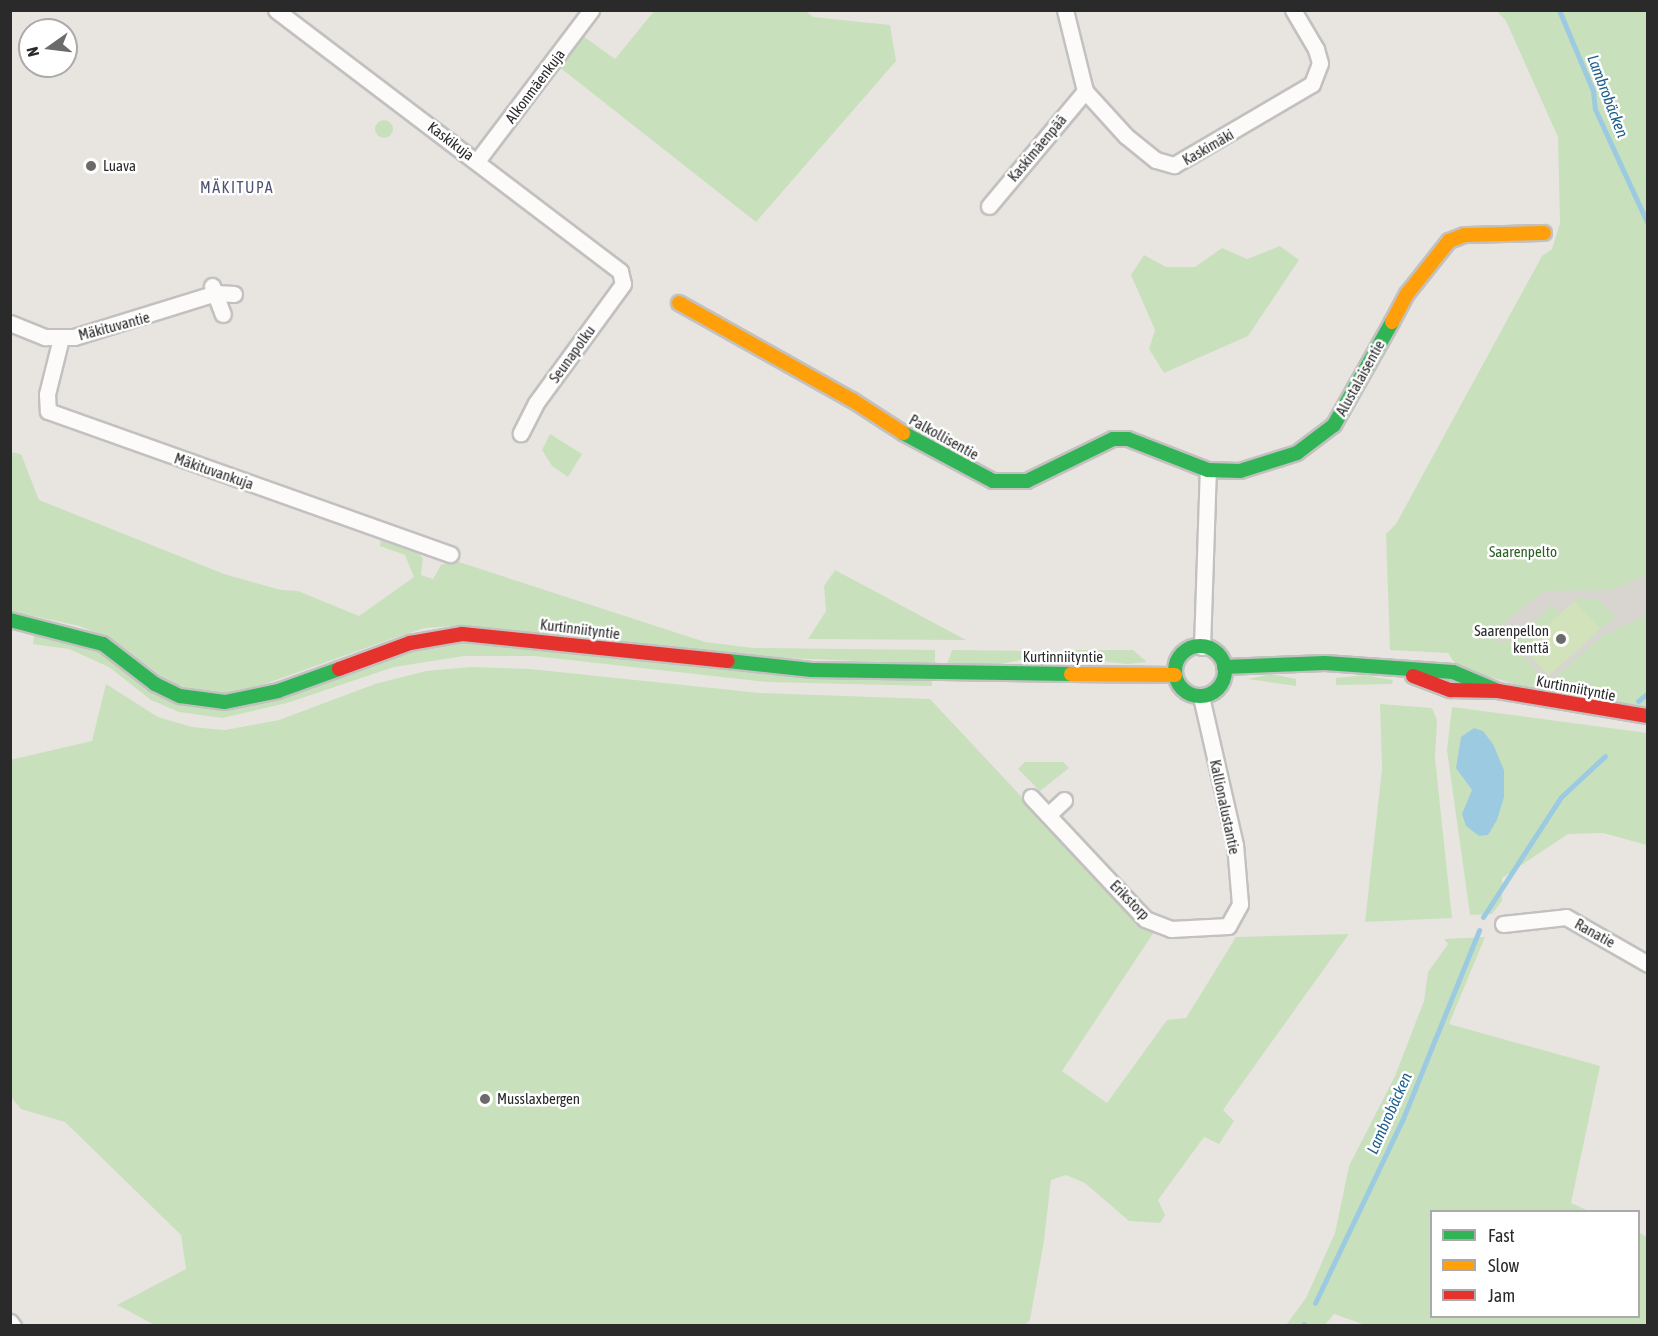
<!DOCTYPE html>
<html>
<head>
<meta charset="utf-8">
<style>
	body { margin:0 }
	#map { position:relative; width:1658px; height:1336px; overflow:hidden; background:#e8e5e1; font-family:"Asap Condensed",sans-serif }
	div>[style] { position:absolute }
	[style*='--x'] { left:calc(var(--x)*1px); top:calc(var(--y)*1px); width:calc(var(--w)*1px); rotate:calc(var(--a)*1deg) }
	.green>* { inset:0; background:#c9e0bd }
	.round { border-radius:50% }
	.pitch>* { inset:0; background:#d2e3bc; transform-origin:0 0 }
	.plaza>* { inset:0; background:#d8d5d1 }
	.water>* { inset:0; background:#9ccbe1 }
	.stream>* { height:5px; margin:-2.5px; padding:0 2.5px; transform-origin:2.5px; border-radius:2.5px; background:#9ccbe1 }
	.roads { filter:drop-shadow(2px 0 #c2c1c0) drop-shadow(-2px 0 #c2c1c0) drop-shadow(0 2px #c2c1c0) drop-shadow(0 -2px #c2c1c0) }
	.street>* { height:15px; margin:-7.5px; padding:0 7.5px; transform-origin:7.5px; border-radius:7.5px; background:#fcfbfa }
	.fast>* { height:14px; margin:-7px; padding:0 7px; transform-origin:7px; border-radius:7px; background:#30b455 }
	.fast>.ring { margin:-7px; padding:0; box-sizing:content-box; background:none; border:14px solid #30b455; border-radius:50% }
	.slow>* { height:14px; margin:-7px; padding:0 7px; transform-origin:7px; border-radius:7px; background:#ff9f0a }
	.jam>* { height:14px; margin:-7px; padding:0 7px; transform-origin:7px; border-radius:7px; background:#e5322d }
	.dots>* { width:16px; height:16px; translate:-50% -50%; box-sizing:border-box; border:3px solid #fff; border-radius:50% }
	span { translate:-50% -50%; white-space:nowrap; text-align:center; line-height:1.15; -webkit-text-stroke:5px #fff; paint-order:stroke }
	.street-label { font-size:15px; color:#2a2a2a }
	.poi-label { font-size:15px; color:#2a2a2a }
	.left { translate:0 -50%; text-align:left }
	.right { translate:-100% -50%; text-align:right }
	.park-label { font-size:15px; color:#2b6022 }
	.water-label { font-size:16px; color:#1c5e8d; font-style:italic }
	.neighbourhood-label { font-size:16px; color:#505476; letter-spacing:1.5px }
	.frame { position:absolute; inset:0; border:12px solid #2a2a2a; pointer-events:none }
	.legend { position:absolute; left:1430px; top:1210px; width:210px; height:108px; box-sizing:border-box; background:#fff; border:2px solid #aaa; margin:0; padding:8px 10px; list-style:none; font-size:18px; color:#2a2a2a }
	.legend li { display:flex; align-items:center; gap:12px; height:30px }
	.legend b { width:30px; border:2px solid #aaa }
	.north { position:absolute; left:18px; top:18px; width:60px; height:60px; box-sizing:border-box; background:#fff; border:2px solid #aaa; border-radius:50%; rotate:256deg; font-size:16px; font-weight:700; line-height:24px; text-align:center; color:#2a2a2a }
	.north::after { content:''; display:block; margin:auto; width:21px; height:27px; background:#6c6b6a; clip-path:polygon(50% 0,100% 100%,50% 72%,0 100%) }
</style>
</head>
<body>
<div id="map">
	<div class="green">
		<div style="clip-path:polygon(655px 10px,806px 11px,813px 17px,890px 25px,896px 61px,756px 222px,558px 66px,583px 36px,615px 59px)"></div>
		<div style="clip-path:polygon(1497px 11px,1647px 11px,1647px 708px,1518px 685px,1458px 668px,1448px 653px,1390px 650px,1386px 534px,1396px 524px,1542px 256px,1552px 249px,1560px 223px,1558px 137px,1506px 21px)"></div>
		<div class="round" style="left:375px;top:120px;width:18px;height:18px"></div>
		<div style="clip-path:polygon(1280px 246px,1299px 260px,1248px 336px,1164px 373px,1149px 349px,1155px 330px,1131px 275px,1144px 255px,1166px 267px,1195px 267px,1222px 248px,1247px 259px)"></div>
		<div style="clip-path:polygon(550px 434px,582px 454px,568px 477px,552px 466px,542px 450px)"></div>
		<div style="clip-path:polygon(10px 452px,21px 454px,39px 500px,224px 574px,281px 590px,298px 591px,359px 616px,414px 577px,405px 555px,380px 546px,381px 536px,415px 547px,423px 559px,421px 575px,433px 579px,441px 565px,456px 561px,705px 642px,754px 648px,935px 650px,935px 664px,782px 658px,454px 626px,425px 628px,394px 638px,262px 685px,223px 693px,197px 690px,171px 683px,113px 640px,79px 626px,11px 611px)"></div>
		<div style="clip-path:polygon(835px 570px,966px 640px,808px 639px,826px 611px,824px 586px)"></div>
		<div style="clip-path:polygon(34px 635px,100px 653px,154px 694px,181px 705px,443px 642px,932px 680px,932px 686px,767px 682px,534px 656px,464px 656px,394px 667px,287px 703px,222px 718px,179px 712px,151px 700px,109px 667px,69px 649px,33px 644px)"></div>
		<div style="clip-path:polygon(952px 650px,1030px 651px,1030px 658px,1001px 664px,947px 664px)"></div>
		<div style="clip-path:polygon(1070px 650px,1133px 650px,1147px 662px,1128px 664px,1070px 658px)"></div>
		<div style="clip-path:polygon(471px 667px,530px 669px,760px 693px,930px 699px,1139px 922px,1154px 932px,1062px 1071px,1107px 1103px,1167px 1020px,1186px 1018px,1236px 937px,1349px 934px,1223px 1110px,1234px 1121px,1219px 1144px,1204px 1137px,1158px 1200px,1165px 1215px,1160px 1223px,1129px 1221px,1085px 1183px,1066px 1175px,1051px 1180px,1044px 1241px,1030px 1320px,1025px 1325px,155px 1325px,117px 1305px,186px 1269px,181px 1235px,65px 1122px,21px 1109px,11px 1097px,10px 760px,92px 741px,106px 684px,158px 717px,192px 727px,225px 730px,279px 720px,375px 684px,426px 671px)"></div>
		<div style="clip-path:polygon(1272px 674px,1296px 679px,1296px 686px,1248px 679px)"></div>
		<div style="clip-path:polygon(1364px 675px,1393px 680px,1392px 684px,1336px 685px,1336px 678px)"></div>
		<div style="clip-path:polygon(1380px 704px,1432px 708px,1437px 720px,1435px 758px,1452px 918px,1365px 922px,1382px 769px)"></div>
		<div style="clip-path:polygon(1452px 707px,1647px 733px,1647px 845px,1603px 833px,1568px 834px,1502px 878px,1502px 901px,1492px 914px,1470px 915px,1447px 750px)"></div>
		<div style="clip-path:polygon(1025px 762px,1063px 762px,1069px 768px,1040px 791px,1018px 769px)"></div>
		<div style="clip-path:polygon(1485px 937px,1449px 1024px,1600px 1066px,1571px 1203px,1589px 1211px,1432px 1212px,1432px 1316px,1638px 1316px,1639px 1233px,1647px 1237px,1647px 1325px,1368px 1326px,1334px 1314px,1325px 1325px,1286px 1325px,1306px 1298px,1335px 1233px,1349px 1166px,1395px 1076px,1424px 1001px,1428px 972px,1448px 944px,1444px 939px)"></div>
	</div>
	<div class="pitch">
		<div style="left:1574px;top:601px;width:38px;height:69px;rotate:47deg"></div>
	</div>
	<div class="plaza">
		<div style="clip-path:polygon(evenodd,1647px 575px,1646px 615px,1601px 637px,1548px 683px,1507px 639px,1500px 644px,1493px 632px,1544px 591px,1612px 590px,1647px 575px,1578px 598px,1599px 599px,1615px 617px,1548px 676px,1514px 639px,1552px 605px,1560px 614px,1578px 598px)"></div>
	</div>
	<div class="water">
		<div style="clip-path:polygon(1474px 728px,1483px 731px,1493px 744px,1504px 770px,1504px 797px,1497px 820px,1488px 835px,1479px 836px,1466px 826px,1462px 814px,1472px 790px,1456px 768px,1461px 737px)"></div>
	</div>
	<div class="stream">
		<div style="--x:1559;--y:10;--w:88;--a:67.2"></div>
		<div style="--x:1593;--y:91;--w:18;--a:84"></div>
		<div style="--x:1595;--y:109;--w:127;--a:65.3"></div>
		<div style="--x:1638;--y:701;--w:13;--a:-39"></div>
		<div style="--x:1483;--y:917;--w:143;--a:-57"></div>
		<div style="--x:1561;--y:797;--w:60;--a:-43"></div>
		<div style="--x:1315;--y:1303;--w:202;--a:-64.5"></div>
		<div style="--x:1402;--y:1121;--w:206;--a:-68"></div>
		<div style="--x:1303;--y:1326;--w:2;--a:-63"></div>
	</div>
	<div class="roads">
		<div class="street">
			<div style="--x:276;--y:10;--w:432;--a:37.2"></div>
			<div style="--x:620;--y:271;--w:13;--a:77"></div>
			<div style="--x:623;--y:284;--w:147;--a:126.2"></div>
			<div style="--x:536;--y:403;--w:34;--a:117"></div>
			<div style="--x:1065;--y:10;--w:83;--a:76.1"></div>
			<div style="--x:1085;--y:91;--w:61;--a:47.7"></div>
			<div style="--x:1126;--y:136;--w:38;--a:39"></div>
			<div style="--x:1156;--y:160;--w:19;--a:16"></div>
			<div style="--x:1174;--y:165;--w:160;--a:-30.4"></div>
			<div style="--x:1312;--y:84;--w:22;--a:-69"></div>
			<div style="--x:1320;--y:63;--w:15;--a:-106"></div>
			<div style="--x:1316;--y:49;--w:45;--a:-120.5"></div>
			<div style="--x:477;--y:161;--w:189;--a:-52.9"></div>
			<div style="--x:989;--y:206;--w:150;--a:-50.1"></div>
			<div style="--x:212;--y:286;--w:30;--a:69"></div>
			<div style="--x:10;--y:323;--w:38;--a:22"></div>
			<div style="--x:45;--y:337;--w:29;--a:0"></div>
			<div style="--x:74;--y:337;--w:149;--a:-17.2"></div>
			<div style="--x:216;--y:293;--w:18;--a:3"></div>
			<div style="--x:61;--y:338;--w:58;--a:104"></div>
			<div style="--x:47;--y:394;--w:17;--a:87"></div>
			<div style="--x:48;--y:411;--w:427;--a:19.6"></div>
			<div style="--x:1202;--y:647;--w:177;--a:-88.1"></div>
			<div style="--x:1031;--y:797;--w:167;--a:46.9"></div>
			<div style="--x:1145;--y:919;--w:28;--a:21"></div>
			<div style="--x:1171;--y:929;--w:57;--a:-3"></div>
			<div style="--x:1228;--y:926;--w:25;--a:-61"></div>
			<div style="--x:1240;--y:904;--w:59;--a:-94.8"></div>
			<div style="--x:1235;--y:845;--w:153;--a:-102.9"></div>
			<div style="--x:1048;--y:815;--w:22;--a:-43"></div>
			<div style="--x:1503;--y:924;--w:63;--a:-6.3"></div>
			<div style="--x:1566;--y:917;--w:95;--a:29.8"></div>
			<div style="--x:10;--y:1322;--w:5;--a:53"></div>
		</div>
		<div class="fast">
			<div style="--x:903;--y:433;--w:102;--a:28.1"></div>
			<div style="--x:993;--y:481;--w:34;--a:0"></div>
			<div style="--x:1027;--y:481;--w:96;--a:-26"></div>
			<div style="--x:1113;--y:439;--w:15;--a:0"></div>
			<div style="--x:1128;--y:439;--w:86;--a:21.2"></div>
			<div style="--x:1208;--y:470;--w:32;--a:2"></div>
			<div style="--x:1240;--y:471;--w:60;--a:-17.5"></div>
			<div style="--x:1297;--y:453;--w:46;--a:-37.1"></div>
			<div style="--x:1334;--y:425;--w:118;--a:-60.6"></div>
			<div style="--x:10;--y:620;--w:96;--a:14.5"></div>
			<div style="--x:103;--y:644;--w:66;--a:37.6"></div>
			<div style="--x:155;--y:684;--w:28;--a:26"></div>
			<div style="--x:180;--y:696;--w:45;--a:7.6"></div>
			<div style="--x:225;--y:702;--w:54;--a:-11.7"></div>
			<div style="--x:278;--y:691;--w:65;--a:-19.8"></div>
			<div class="ring" style="left:1175px;top:646px;width:36px;height:36px"></div>
			<div style="--x:728;--y:661;--w:84;--a:6.1"></div>
			<div style="--x:812;--y:670;--w:259;--a:0.9"></div>
			<div style="--x:1224;--y:667;--w:101;--a:-2.3"></div>
			<div style="--x:1325;--y:663;--w:128;--a:4"></div>
			<div style="--x:1453;--y:672;--w:49;--a:22.9"></div>
		</div>
		<div class="slow">
			<div style="--x:679;--y:303;--w:198;--a:29.3"></div>
			<div style="--x:852;--y:400;--w:61;--a:32.9"></div>
			<div style="--x:1392;--y:322;--w:32;--a:-62"></div>
			<div style="--x:1407;--y:294;--w:68;--a:-51.6"></div>
			<div style="--x:1449;--y:241;--w:17;--a:-21"></div>
			<div style="--x:1465;--y:235;--w:79;--a:-1.5"></div>
			<div style="--x:1071;--y:674;--w:104;--a:0.6"></div>
		</div>
		<div class="jam">
			<div style="--x:339;--y:669;--w:76;--a:-20.1"></div>
			<div style="--x:410;--y:643;--w:53;--a:-9.8"></div>
			<div style="--x:462;--y:634;--w:267;--a:5.8"></div>
			<div style="--x:1413;--y:676;--w:40;--a:21"></div>
			<div style="--x:1450;--y:690;--w:48;--a:1.2"></div>
			<div style="--x:1498;--y:691;--w:152;--a:9.5"></div>
		</div>
	</div>
	<div class="dots">
		<div style="left:91px;top:166px;background:#6c6b6a"></div>
		<div style="left:1561px;top:639px;background:#6c6b6a"></div>
		<div style="left:485px;top:1099px;background:#6c6b6a"></div>
	</div>
	<div class="street-label">
		<span style="left:535px;top:86px;rotate:-53deg">Alkonmäenkuja</span>
		<span style="left:451px;top:141px;rotate:37deg">Kaskikuja</span>
		<span style="left:1208px;top:147px;rotate:-30deg">Kaskimäki</span>
		<span style="left:1037px;top:148px;rotate:-50deg">Kaskimäenpää</span>
		<span style="left:114px;top:326px;rotate:-15deg">Mäkituvantie</span>
		<span style="left:572px;top:354px;rotate:-54deg">Seunapolku</span>
		<span style="left:1360px;top:378px;rotate:-61deg">Alustalaisentie</span>
		<span style="left:944px;top:437px;rotate:29deg">Palkollisentie</span>
		<span style="left:214px;top:471px;rotate:19deg">Mäkituvankuja</span>
		<span style="left:580px;top:629px;rotate:7deg">Kurtinniityntie</span>
		<span style="left:1063px;top:657px">Kurtinniityntie</span>
		<span style="left:1576px;top:688px;rotate:11deg">Kurtinniityntie</span>
		<span style="left:1225px;top:807px;rotate:78deg">Kallionalustantie</span>
		<span style="left:1130px;top:900px;rotate:45deg">Erikstorp</span>
		<span style="left:1595px;top:933px;rotate:29deg">Ranatie</span>
	</div>
	<div class="poi-label">
		<span class="left" style="left:103px;top:166px">Luava</span>
		<span class="right" style="left:1549px;top:639px">Saarenpellon<br>kenttä</span>
		<span class="left" style="left:497px;top:1099px">Musslaxbergen</span>
	</div>
	<div class="park-label">
		<span style="left:1523px;top:552px">Saarenpelto</span>
	</div>
	<div class="water-label">
		<span style="left:1608px;top:96px;rotate:69deg">Lambrobäcken</span>
		<span style="left:1389px;top:1113px;rotate:-66deg">Lambrobäcken</span>
	</div>
	<div class="neighbourhood-label">
		<span style="left:237px;top:187px">MÄKITUPA</span>
	</div>
	<div class="frame"></div>
	<ul class="legend">
	<li><b style="height:8px;background:#30b455"></b>Fast</li>
	<li><b style="height:8px;background:#ff9f0a"></b>Slow</li>
	<li><b style="height:8px;background:#e5322d"></b>Jam</li>
	</ul>
	<div class="north">N</div>
</div>
</body>
</html>
